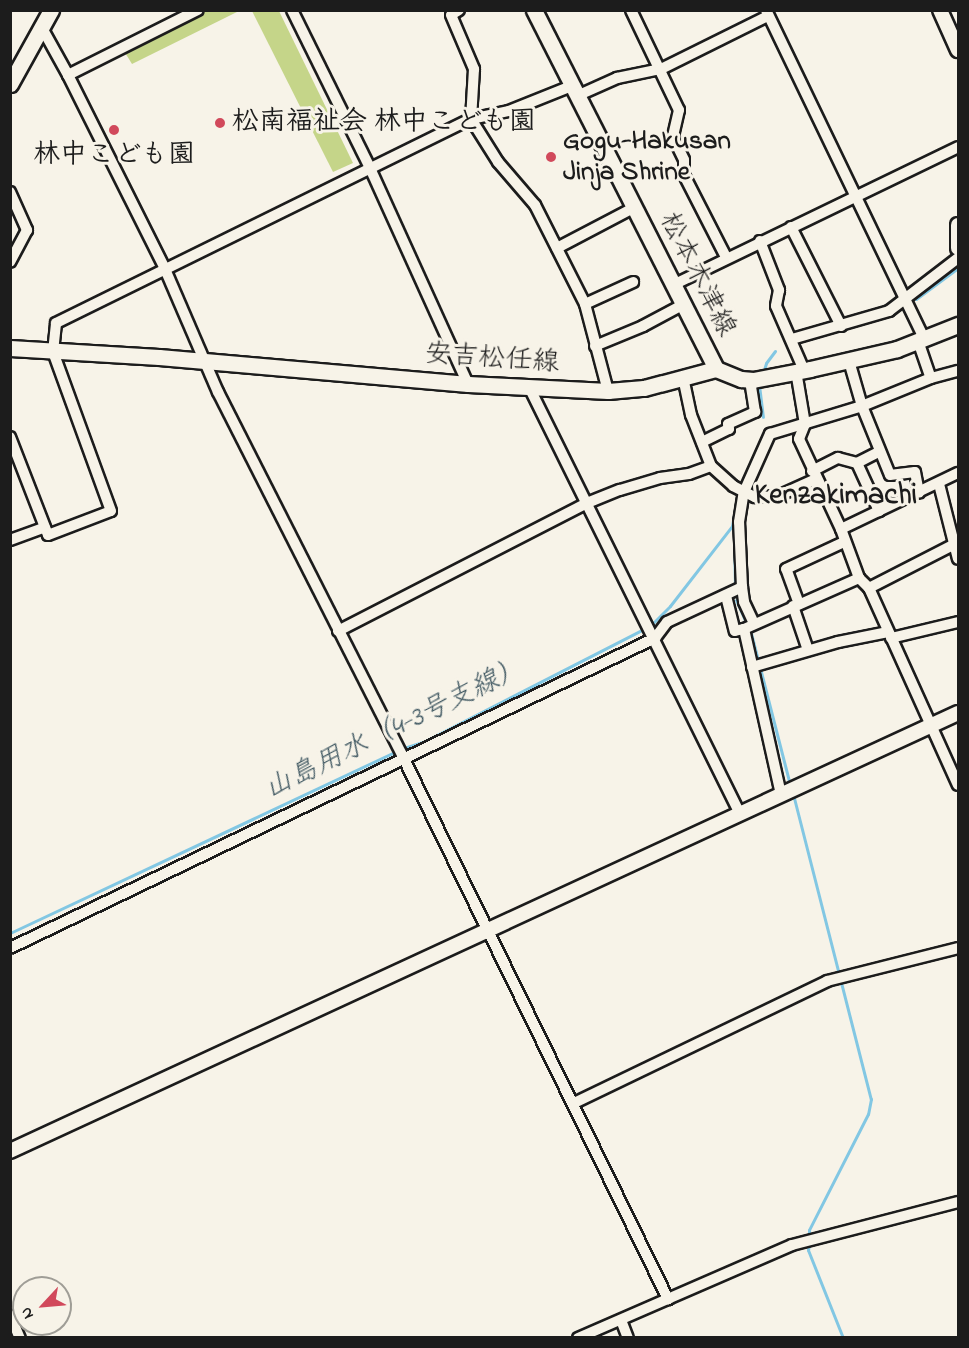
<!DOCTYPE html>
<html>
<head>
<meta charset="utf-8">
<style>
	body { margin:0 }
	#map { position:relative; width:969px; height:1348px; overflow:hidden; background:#f7f3e8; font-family:"Indie Flower","Klee One",sans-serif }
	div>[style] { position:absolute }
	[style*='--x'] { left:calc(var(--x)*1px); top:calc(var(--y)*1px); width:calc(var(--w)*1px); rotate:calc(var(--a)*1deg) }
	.green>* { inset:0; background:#c5d589 }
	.stream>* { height:3px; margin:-1.5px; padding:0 1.5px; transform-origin:1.5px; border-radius:1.5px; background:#82c7e3 }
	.roads { filter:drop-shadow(2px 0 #1c1c1c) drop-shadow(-2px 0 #1c1c1c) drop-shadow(0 2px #1c1c1c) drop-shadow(0 -2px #1c1c1c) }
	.minor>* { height:10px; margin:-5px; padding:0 5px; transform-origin:5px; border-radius:5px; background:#f7f3e8 }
	.tertiary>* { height:14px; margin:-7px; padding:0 7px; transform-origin:7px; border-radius:7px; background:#f7f3e8 }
	.secondary>* { height:15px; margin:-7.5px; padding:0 7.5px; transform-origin:7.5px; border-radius:7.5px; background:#f7f3e8 }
	.dots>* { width:16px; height:16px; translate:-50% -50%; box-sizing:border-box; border:3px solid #f7f3e8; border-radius:50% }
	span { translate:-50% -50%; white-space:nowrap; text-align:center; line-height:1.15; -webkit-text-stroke:6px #f7f3e8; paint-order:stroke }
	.poi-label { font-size:27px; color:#1c1c1c; font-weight:700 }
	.left { translate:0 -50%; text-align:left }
	.street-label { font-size:27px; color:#1c1c1c }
	.water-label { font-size:28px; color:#405862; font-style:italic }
	.quarter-label { font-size:30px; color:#1c1c1c; font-weight:700 }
	.frame { position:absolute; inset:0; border:12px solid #1c1c1c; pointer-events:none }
	.north { position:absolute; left:12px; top:1276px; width:60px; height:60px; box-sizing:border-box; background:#f7f3e8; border:2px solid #9f9d96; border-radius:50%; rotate:244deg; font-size:16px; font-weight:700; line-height:24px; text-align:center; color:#1c1c1c }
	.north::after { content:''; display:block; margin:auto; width:21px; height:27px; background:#d1495b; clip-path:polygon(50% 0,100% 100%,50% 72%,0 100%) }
</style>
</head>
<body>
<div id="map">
	<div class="green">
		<div style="clip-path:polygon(206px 11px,239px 11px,132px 64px,124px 51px)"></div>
		<div style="clip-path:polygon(252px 11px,279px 11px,353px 163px,333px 172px)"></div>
	</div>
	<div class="stream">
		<div style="--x:916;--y:299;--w:52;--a:-36.4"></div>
		<div style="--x:763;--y:373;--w:10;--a:-73"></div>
		<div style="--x:766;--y:363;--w:15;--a:-53"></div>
		<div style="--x:759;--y:385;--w:32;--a:83"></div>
		<div style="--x:734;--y:542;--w:43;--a:88.7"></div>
		<div style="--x:736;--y:600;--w:36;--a:66"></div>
		<div style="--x:751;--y:633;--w:157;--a:75.6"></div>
		<div style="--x:650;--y:626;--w:28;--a:-45"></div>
		<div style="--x:670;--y:606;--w:101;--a:-52.2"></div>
		<div style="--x:732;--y:526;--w:29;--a:-80"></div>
		<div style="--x:793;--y:794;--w:315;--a:75.7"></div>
		<div style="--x:871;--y:1099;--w:15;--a:101"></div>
		<div style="--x:868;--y:1114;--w:130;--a:117"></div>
		<div style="--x:809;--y:1230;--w:7;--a:90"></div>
		<div style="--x:10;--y:933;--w:435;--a:-25.2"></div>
		<div style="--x:404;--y:748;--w:22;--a:-18"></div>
		<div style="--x:425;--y:741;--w:246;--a:-27.1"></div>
		<div style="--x:809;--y:1244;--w:6;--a:99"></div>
		<div style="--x:808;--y:1250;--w:95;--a:68.3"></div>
	</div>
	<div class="roads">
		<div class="minor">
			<div style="--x:292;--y:10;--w:176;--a:63.7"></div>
			<div style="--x:370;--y:168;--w:237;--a:65.6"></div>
			<div style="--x:459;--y:10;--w:9;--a:148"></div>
			<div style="--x:451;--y:15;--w:59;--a:66.9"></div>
			<div style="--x:474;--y:69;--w:50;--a:93.4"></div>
			<div style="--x:471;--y:119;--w:51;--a:57.9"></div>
			<div style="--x:498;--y:162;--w:57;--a:49.3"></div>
			<div style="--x:535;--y:205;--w:111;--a:63.2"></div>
			<div style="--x:585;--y:304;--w:90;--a:75.2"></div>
			<div style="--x:631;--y:10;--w:111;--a:64.4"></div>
			<div style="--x:679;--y:110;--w:28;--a:103"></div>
			<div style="--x:673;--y:137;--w:25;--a:64"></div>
			<div style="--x:684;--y:160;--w:15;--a:90"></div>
			<div style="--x:684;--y:175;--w:92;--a:62.9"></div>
			<div style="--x:766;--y:10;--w:365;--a:64.3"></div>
			<div style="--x:42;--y:28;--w:54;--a:61"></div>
			<div style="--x:68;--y:75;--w:217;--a:63.4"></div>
			<div style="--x:165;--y:269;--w:134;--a:66.7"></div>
			<div style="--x:218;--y:392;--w:407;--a:63.1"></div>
			<div style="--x:402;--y:755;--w:606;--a:63.94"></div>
			<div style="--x:68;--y:75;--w:145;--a:-26.6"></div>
			<div style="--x:579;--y:95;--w:42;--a:-24.1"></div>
			<div style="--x:617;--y:78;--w:45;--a:-11.6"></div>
			<div style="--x:661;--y:69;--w:119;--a:-26.4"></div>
			<div style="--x:10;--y:192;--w:42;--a:65.9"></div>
			<div style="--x:27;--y:230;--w:36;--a:118"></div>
			<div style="--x:791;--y:227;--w:111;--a:63.2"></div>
			<div style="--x:760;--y:241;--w:53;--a:68.8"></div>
			<div style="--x:779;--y:290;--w:16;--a:101"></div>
			<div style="--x:776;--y:306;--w:70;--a:66.4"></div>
			<div style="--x:557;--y:248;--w:88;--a:-27.7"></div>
			<div style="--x:673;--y:285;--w:317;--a:-25.8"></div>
			<div style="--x:585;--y:304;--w:53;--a:-24.6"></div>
			<div style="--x:792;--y:339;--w:101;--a:-16.1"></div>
			<div style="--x:889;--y:311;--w:87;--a:-37.5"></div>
			<div style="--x:918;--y:341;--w:39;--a:71"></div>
			<div style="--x:595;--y:346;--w:52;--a:-22.6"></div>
			<div style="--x:643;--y:326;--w:47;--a:-28.2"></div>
			<div style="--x:849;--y:361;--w:47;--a:73.9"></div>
			<div style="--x:862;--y:406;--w:74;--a:67.9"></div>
			<div style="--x:890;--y:475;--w:25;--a:-7"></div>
			<div style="--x:915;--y:472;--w:21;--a:79"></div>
			<div style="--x:796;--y:371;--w:54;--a:80.4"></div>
			<div style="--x:805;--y:424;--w:16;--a:112"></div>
			<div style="--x:799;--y:439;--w:99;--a:65"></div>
			<div style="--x:841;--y:529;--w:52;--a:69.8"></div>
			<div style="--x:859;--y:578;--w:14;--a:45"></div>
			<div style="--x:869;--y:588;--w:216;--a:65.7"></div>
			<div style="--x:529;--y:387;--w:475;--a:63.7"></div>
			<div style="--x:10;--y:437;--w:105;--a:68.8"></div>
			<div style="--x:48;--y:535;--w:67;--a:-20.9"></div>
			<div style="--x:111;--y:511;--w:169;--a:-110"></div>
			<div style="--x:53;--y:352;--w:29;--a:-84"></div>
			<div style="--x:56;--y:323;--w:462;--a:-26.2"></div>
			<div style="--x:471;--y:119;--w:39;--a:-12"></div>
			<div style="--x:509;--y:111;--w:70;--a:-21.8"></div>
			<div style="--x:702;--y:442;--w:30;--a:-26"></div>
			<div style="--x:729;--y:429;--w:5;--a:-101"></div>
			<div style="--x:728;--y:424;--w:30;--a:-24"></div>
			<div style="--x:755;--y:412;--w:33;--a:-99"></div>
			<div style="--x:857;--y:463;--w:25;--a:-27"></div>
			<div style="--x:711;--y:466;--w:30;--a:42"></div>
			<div style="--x:733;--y:486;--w:25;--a:27"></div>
			<div style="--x:755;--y:497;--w:23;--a:-2"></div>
			<div style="--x:778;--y:496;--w:42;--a:-24.1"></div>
			<div style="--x:812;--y:471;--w:29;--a:-27"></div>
			<div style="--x:838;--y:458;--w:20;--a:15"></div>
			<div style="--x:857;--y:463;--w:53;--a:65.4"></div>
			<div style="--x:939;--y:484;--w:77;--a:75.8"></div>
			<div style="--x:841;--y:529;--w:130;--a:-25.6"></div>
			<div style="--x:10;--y:540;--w:37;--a:-20"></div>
			<div style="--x:742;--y:587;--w:15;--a:82"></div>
			<div style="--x:744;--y:602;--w:23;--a:65"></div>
			<div style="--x:869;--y:588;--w:97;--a:-27.1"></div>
			<div style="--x:726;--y:596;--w:36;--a:76"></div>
			<div style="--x:735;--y:631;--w:9;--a:-13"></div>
			<div style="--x:744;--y:629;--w:170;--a:77.4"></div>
			<div style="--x:799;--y:604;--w:37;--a:-110"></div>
			<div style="--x:786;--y:569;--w:64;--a:-25"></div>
			<div style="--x:793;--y:606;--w:46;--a:71.2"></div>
			<div style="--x:744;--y:629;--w:126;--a:-23.9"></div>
			<div style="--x:338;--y:631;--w:280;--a:-27.2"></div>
			<div style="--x:587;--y:503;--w:35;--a:-22"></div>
			<div style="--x:620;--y:490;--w:42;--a:-16.7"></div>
			<div style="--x:660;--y:478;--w:29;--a:-8"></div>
			<div style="--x:689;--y:474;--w:23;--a:-20"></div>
			<div style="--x:711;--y:466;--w:55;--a:-111.4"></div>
			<div style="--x:691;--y:415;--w:38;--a:-102"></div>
			<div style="--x:891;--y:638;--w:69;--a:-13.4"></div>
			<div style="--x:752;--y:667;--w:90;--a:-16.2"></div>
			<div style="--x:838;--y:642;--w:51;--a:-11.3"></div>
			<div style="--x:10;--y:948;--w:716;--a:-25.67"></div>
			<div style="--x:655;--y:638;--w:20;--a:-53"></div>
			<div style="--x:667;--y:622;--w:83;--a:-25"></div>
			<div style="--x:742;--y:587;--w:65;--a:-92.6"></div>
			<div style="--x:739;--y:522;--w:30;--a:-81"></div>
			<div style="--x:744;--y:492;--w:64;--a:-65.9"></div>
			<div style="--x:770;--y:434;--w:96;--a:-16.9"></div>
			<div style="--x:862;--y:406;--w:74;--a:-22.1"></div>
			<div style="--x:931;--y:378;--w:28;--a:-15"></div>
			<div style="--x:574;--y:1103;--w:281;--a:-25.7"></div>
			<div style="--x:827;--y:981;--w:135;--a:-14.1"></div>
			<div style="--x:10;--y:1315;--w:25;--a:67"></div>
			<div style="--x:621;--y:1320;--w:19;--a:69"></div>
			<div style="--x:578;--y:1338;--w:233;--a:-23.5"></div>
			<div style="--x:792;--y:1245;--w:171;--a:-14.5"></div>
		</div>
		<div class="tertiary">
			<div style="--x:940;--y:10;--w:44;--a:65.8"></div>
			<div style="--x:958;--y:225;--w:23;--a:90"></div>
			<div style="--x:10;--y:1151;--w:1044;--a:-24.8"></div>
		</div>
		<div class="secondary">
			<div style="--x:534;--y:10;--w:402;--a:63.1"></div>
			<div style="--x:10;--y:84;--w:85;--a:-61"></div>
			<div style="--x:10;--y:348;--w:149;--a:3.5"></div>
			<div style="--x:159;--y:357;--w:310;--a:5"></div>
			<div style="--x:468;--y:384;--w:140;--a:2.9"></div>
			<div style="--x:608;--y:391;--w:36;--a:-5"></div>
			<div style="--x:644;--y:388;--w:74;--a:-14.8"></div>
			<div style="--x:716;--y:369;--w:27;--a:22"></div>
			<div style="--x:741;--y:379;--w:12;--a:5"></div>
			<div style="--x:753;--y:380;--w:58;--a:-10.9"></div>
			<div style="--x:810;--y:369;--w:89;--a:-12.9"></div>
			<div style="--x:897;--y:349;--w:66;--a:-21.5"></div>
		</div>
	</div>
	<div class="dots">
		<div style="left:220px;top:123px;background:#d1495b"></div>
		<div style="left:114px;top:130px;background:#d1495b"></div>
		<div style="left:551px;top:157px;background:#d1495b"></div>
	</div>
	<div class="poi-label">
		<span class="left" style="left:232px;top:123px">松南福祉会 林中こども園</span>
		<span class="left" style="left:563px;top:157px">Gogu-Hakusan<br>Jinja Shrine</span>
		<span style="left:114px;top:156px">林中こども園</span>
	</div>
	<div class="street-label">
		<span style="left:697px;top:275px;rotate:63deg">松本木津線</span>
		<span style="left:492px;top:359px;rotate:4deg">安吉松任線</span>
	</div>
	<div class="water-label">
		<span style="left:395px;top:730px;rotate:-26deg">山島用水（4-3号支線）</span>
	</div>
	<div class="quarter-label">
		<span style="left:836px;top:496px">Kenzakimachi</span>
	</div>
	<div class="frame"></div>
	<div class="north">N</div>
</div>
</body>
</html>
